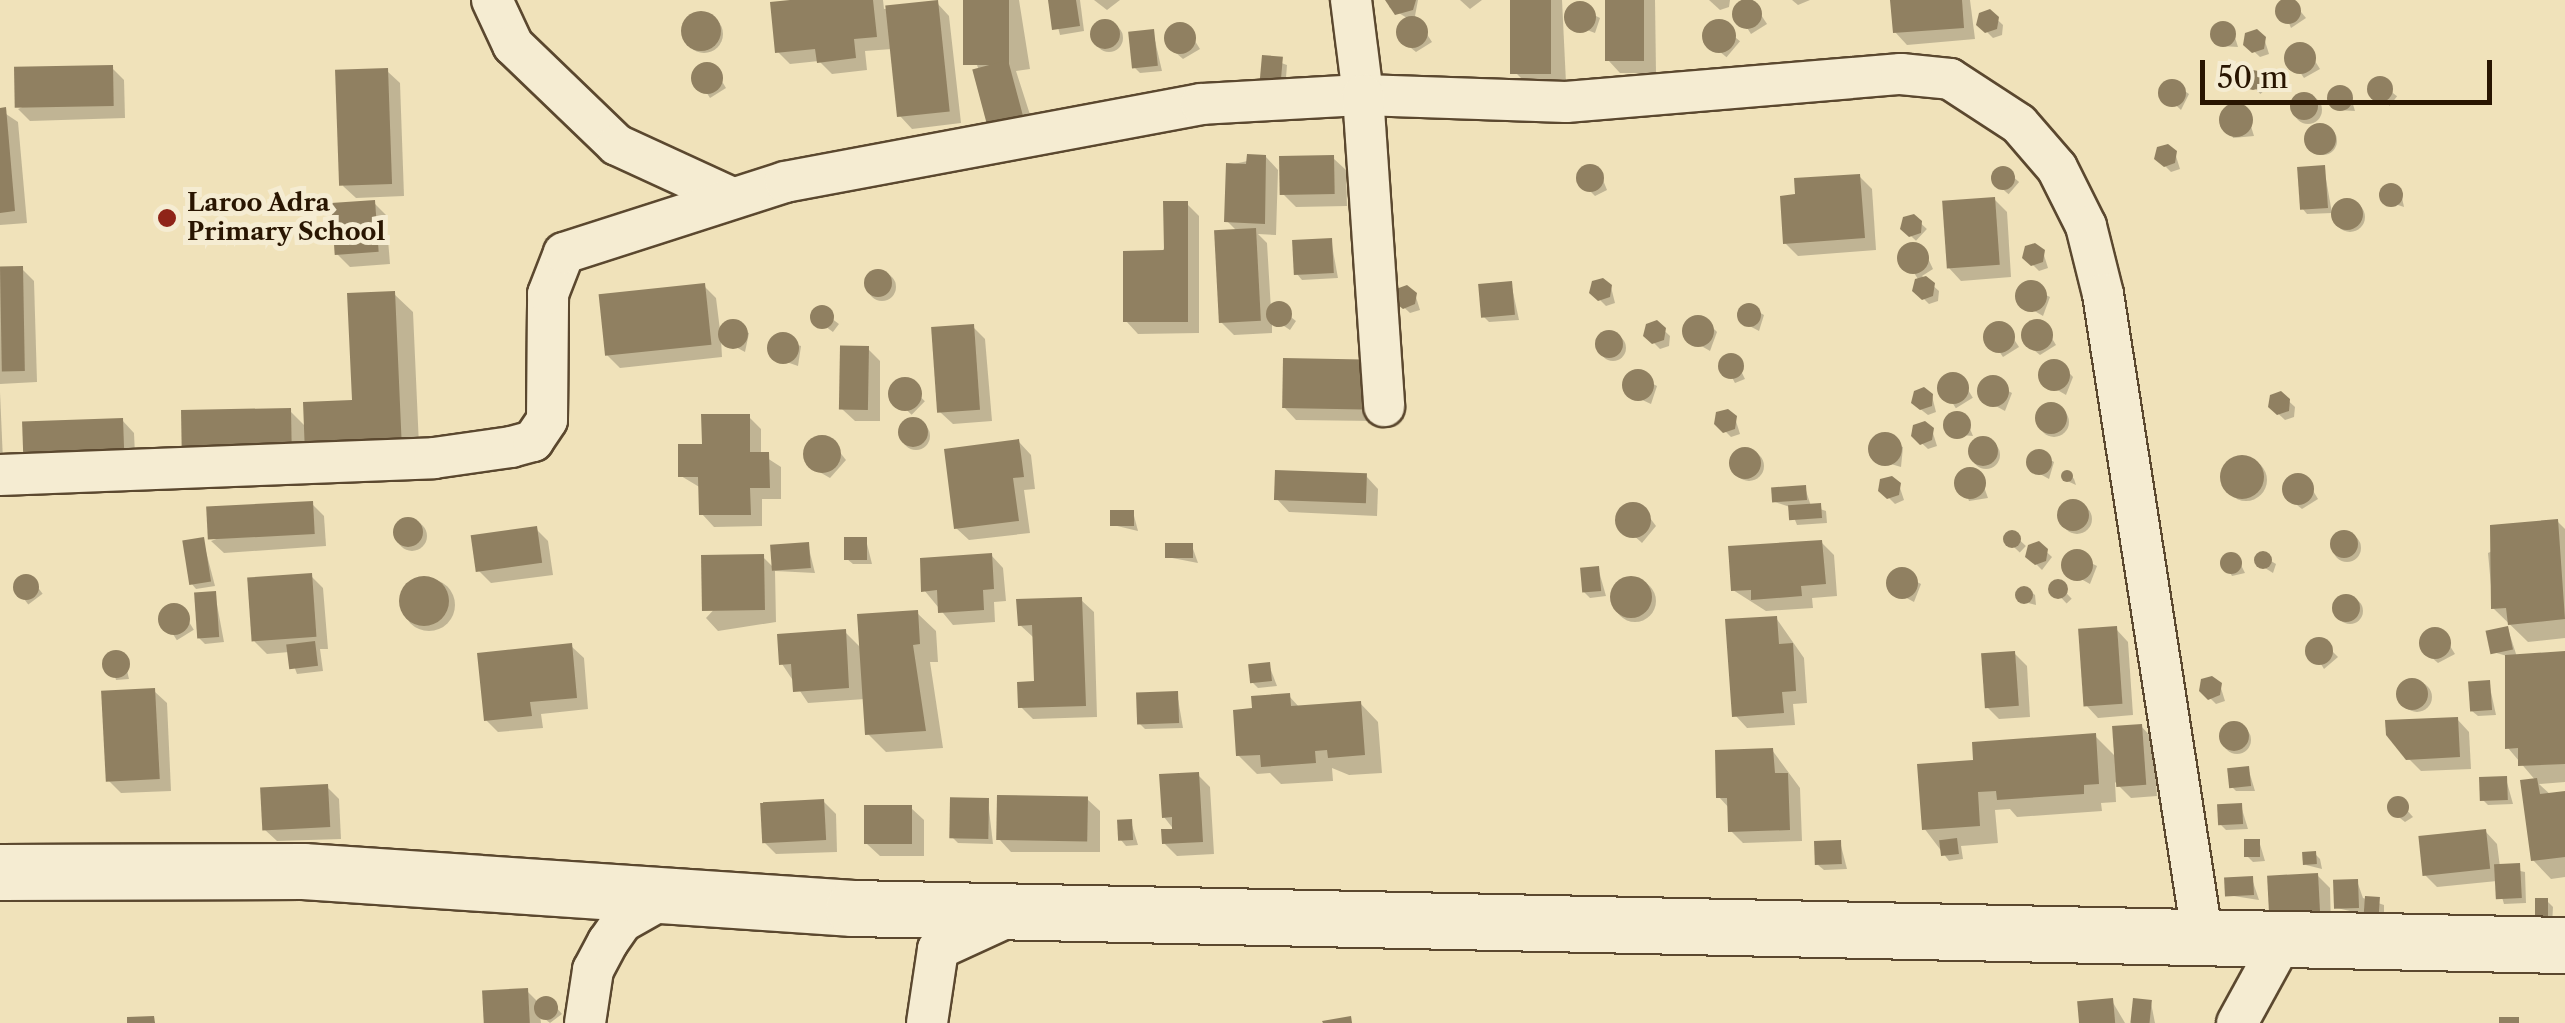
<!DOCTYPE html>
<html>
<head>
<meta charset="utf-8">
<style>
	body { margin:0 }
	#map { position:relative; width:2565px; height:1023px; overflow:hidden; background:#f0e2ba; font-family:"Libre Caslon Text",serif }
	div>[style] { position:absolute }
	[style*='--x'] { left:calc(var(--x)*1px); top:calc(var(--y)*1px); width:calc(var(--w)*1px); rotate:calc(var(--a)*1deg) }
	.shadow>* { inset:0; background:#0003; transform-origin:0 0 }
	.round { border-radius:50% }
	.building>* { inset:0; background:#908061; transform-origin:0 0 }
	.roads { filter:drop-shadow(2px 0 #5b482f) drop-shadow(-2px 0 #5b482f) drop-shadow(0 2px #5b482f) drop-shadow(0 -2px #5b482f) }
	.street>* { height:40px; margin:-20px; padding:0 20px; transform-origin:20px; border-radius:20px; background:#f5ecd2 }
	.secondary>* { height:55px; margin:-27.5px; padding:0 27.5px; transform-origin:27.5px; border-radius:27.5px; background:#f5ecd2 }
	.dots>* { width:28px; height:28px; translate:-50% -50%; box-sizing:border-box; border:5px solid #f5ecd2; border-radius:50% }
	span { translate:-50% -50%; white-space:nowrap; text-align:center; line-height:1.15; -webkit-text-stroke:10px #f5ecd2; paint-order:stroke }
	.poi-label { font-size:25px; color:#291501; font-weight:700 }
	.left { translate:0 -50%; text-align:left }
	.scale { position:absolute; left:2200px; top:60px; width:292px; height:45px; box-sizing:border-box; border:5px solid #291501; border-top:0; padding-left:12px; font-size:30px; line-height:35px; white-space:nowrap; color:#291501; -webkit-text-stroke:8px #f5ecd2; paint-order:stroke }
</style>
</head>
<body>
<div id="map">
	<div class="shadow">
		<div style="clip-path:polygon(799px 0,883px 0,884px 9px,937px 3px,949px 16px,961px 123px,912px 129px,900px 116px,892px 49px,865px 51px,867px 70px,832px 74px,819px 61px,790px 64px,778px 52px)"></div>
		<div style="clip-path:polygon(966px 0,1019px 0,1030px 69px,1016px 71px,1034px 127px,1001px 136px,976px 62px)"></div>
		<div style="clip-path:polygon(1051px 0,1080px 0,1084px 31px,1060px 35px)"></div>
		<div style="clip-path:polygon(1094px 0,1120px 0,1107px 10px)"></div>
		<div style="clip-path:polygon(1390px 0,1418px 0,1415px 16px,1432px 42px,1416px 52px,1406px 44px,1400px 38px,1407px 18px,1389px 7px)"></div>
		<div style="clip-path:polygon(1460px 0,1482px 0,1470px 9px)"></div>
		<div style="clip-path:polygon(1512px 0,1562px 0,1566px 83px,1528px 85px,1515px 72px)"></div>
		<div style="clip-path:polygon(1607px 0,1655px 0,1656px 73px,1620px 73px,1608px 60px)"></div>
		<div style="clip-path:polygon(1709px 0,1730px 0,1729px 7px,1720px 10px)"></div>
		<div style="clip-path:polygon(1792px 0,1810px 0,1798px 5px)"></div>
		<div style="clip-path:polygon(1892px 0,1970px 0,1975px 39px,1907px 45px,1895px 32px)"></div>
		<div style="clip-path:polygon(1741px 1px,1752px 1px,1767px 24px,1751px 34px,1735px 9px)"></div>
		<div style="clip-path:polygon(2292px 1px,2306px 18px,2291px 28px,2281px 4px)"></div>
		<div style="clip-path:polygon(1574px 5px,1600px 18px,1595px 33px,1568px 23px)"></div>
		<div style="clip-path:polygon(1989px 12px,2003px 25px,2002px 35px,1993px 38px,1979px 24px)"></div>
		<div class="round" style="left:685px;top:15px;width:38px;height:38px"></div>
		<div style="left:1717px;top:22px;width:30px;height:21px;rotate:40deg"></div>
		<div class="round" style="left:1095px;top:24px;width:28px;height:28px"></div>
		<div style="clip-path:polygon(1185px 25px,1200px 49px,1183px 59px,1167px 45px,1174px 26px)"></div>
		<div style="clip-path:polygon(2214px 28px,2232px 28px,2238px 47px,2221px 46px)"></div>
		<div style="clip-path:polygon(1153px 32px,1162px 71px,1140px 73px,1134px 67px)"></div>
		<div style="clip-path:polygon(2264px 38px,2269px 54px,2260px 57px,2246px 44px)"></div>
		<div style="clip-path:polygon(2305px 45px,2320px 69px,2304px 78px,2287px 53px)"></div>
		<div style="clip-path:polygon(1264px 57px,1287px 65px,1285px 90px)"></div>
		<div style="clip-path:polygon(700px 65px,712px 65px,726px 88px,710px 98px,694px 73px)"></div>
		<div style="clip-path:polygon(112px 68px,124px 80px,125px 118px,30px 121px,18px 109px)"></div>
		<div style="clip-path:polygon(387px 71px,400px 83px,404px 196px,356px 198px,343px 186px)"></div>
		<div style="left:2254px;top:73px;width:20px;height:9px;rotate:49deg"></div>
		<div style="left:2375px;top:79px;width:28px;height:12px;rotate:38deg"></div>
		<div style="clip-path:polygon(2170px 81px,2189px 94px,2181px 110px,2161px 91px)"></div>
		<div style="clip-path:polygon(2332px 92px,2350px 94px,2355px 111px,2337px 110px)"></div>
		<div class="round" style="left:2294px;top:96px;width:28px;height:28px"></div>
		<div style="clip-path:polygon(0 110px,18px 122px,27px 223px,0 225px)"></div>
		<div style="clip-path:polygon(2246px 110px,2254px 136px,2233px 138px,2226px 112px)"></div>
		<div class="round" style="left:2309px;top:127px;width:28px;height:28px"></div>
		<div style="clip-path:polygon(2175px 153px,2180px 169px,2171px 172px,2157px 158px)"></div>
		<div style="clip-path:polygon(1266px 157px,1278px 170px,1276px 235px,1258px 234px,1267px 243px,1271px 310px,1275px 305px,1296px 321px,1290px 330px,1272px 318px,1272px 333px,1234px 335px,1221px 322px,1238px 232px,1227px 221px,1229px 165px)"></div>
		<div style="clip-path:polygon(1333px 158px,1346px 170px,1347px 206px,1296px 207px,1283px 194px)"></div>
		<div style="clip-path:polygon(2324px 168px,2332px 213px,2307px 214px,2302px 208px)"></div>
		<div style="left:2004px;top:169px;width:20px;height:16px;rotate:41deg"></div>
		<div style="clip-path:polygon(1599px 170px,1607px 190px,1595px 196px,1578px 179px,1579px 173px)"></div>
		<div style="clip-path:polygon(1859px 176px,1872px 189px,1876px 250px,1798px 256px,1785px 243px)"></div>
		<div style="clip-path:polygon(2395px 187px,2401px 193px,2404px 207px,2383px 200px,2384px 189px)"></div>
		<div style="clip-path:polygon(1994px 199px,2007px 212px,2011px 277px,1961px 281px,1949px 268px)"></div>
		<div class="round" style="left:2335px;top:202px;width:30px;height:30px"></div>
		<div style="clip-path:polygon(374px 203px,386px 215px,390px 264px,350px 267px,337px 254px)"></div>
		<div style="clip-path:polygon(1187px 204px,1199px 216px,1199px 333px,1138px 334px,1126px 321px)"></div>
		<div style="left:1913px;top:216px;width:19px;height:16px;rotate:43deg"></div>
		<div style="clip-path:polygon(1331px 240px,1338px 278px,1302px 280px,1297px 274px)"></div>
		<div style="clip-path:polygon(1907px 246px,1925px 252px,1933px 269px,1922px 276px,1939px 291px,1938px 301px,1929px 304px,1915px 290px,1918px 279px,1901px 253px)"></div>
		<div style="clip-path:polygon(2043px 252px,2048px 268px,2039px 271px,2025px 257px)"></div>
		<div style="clip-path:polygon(0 269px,22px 269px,34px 281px,37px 382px,0 384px)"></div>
		<div class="round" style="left:868px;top:273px;width:28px;height:28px"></div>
		<div style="clip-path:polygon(1511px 283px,1519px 320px,1489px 322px,1483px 316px)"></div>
		<div style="clip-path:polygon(2025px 285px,2050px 297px,2043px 316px,2019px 302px)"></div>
		<div style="clip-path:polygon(704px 286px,716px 298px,720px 330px,727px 323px,749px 333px,745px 352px,721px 339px,722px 357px,620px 368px,607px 355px)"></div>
		<div style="clip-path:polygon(1611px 287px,1615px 303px,1606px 306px,1592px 292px)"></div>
		<div style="clip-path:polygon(394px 294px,413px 312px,420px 468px,198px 468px,290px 411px,306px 427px,355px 402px)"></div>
		<div style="clip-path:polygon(1415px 294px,1420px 310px,1410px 313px,1396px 300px)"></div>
		<div style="clip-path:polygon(1747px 306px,1764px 315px,1759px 331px,1742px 322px)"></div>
		<div style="left:819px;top:309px;width:25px;height:10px;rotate:37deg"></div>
		<div style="clip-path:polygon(1703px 318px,1717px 332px,1710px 351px,1686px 337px,1692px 319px)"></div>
		<div style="clip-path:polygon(2031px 322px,2042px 322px,2056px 345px,2040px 355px,2030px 347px,2024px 341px)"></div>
		<div style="clip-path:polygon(1656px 323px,1670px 336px,1669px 346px,1660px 349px,1646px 335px)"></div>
		<div style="clip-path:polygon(1993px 324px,2004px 324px,2019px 347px,2003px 357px,1986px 332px)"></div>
		<div style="clip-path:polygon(973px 327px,985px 339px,992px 421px,953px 424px,940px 412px)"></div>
		<div class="round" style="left:1600px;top:335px;width:26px;height:26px"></div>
		<div style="clip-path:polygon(775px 338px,801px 346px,798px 366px,772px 357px)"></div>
		<div style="clip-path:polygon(868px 349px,880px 361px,880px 421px,855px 421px,842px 409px)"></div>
		<div style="clip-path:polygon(1734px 357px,1745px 379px,1735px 383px,1723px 361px)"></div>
		<div style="clip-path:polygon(1363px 362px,1375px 421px,1296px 420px,1284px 407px)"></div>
		<div style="clip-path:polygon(2059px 362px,2073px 377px,2066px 395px,2042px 381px,2048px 363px)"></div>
		<div style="clip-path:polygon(1632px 373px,1657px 386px,1651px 404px,1625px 392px)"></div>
		<div style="left:1958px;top:374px;width:28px;height:20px;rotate:58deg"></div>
		<div style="clip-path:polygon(1987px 380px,2012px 393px,2005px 411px,1981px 398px)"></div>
		<div style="left:904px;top:381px;width:29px;height:19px;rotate:44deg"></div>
		<div style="clip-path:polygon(0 392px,4px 484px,0 485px)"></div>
		<div style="clip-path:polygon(2281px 394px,2295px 407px,2294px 417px,2285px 420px,2270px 406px)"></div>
		<div style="clip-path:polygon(1932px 396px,1936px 412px,1928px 415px,1919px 408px)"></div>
		<div class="round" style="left:2039px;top:407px;width:30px;height:30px"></div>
		<div style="clip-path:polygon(1951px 416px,1965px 417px,1973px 436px,1949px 434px)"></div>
		<div style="clip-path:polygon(749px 417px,761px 429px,761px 454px,781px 467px,781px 499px,762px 499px,762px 526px,714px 527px,702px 514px,701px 488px,681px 476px,704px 447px)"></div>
		<div style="clip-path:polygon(1735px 418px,1740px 434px,1731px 437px,1717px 423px)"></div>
		<div style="clip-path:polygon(122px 420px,134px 433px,136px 477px,27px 469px)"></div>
		<div class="round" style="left:902px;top:422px;width:28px;height:28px"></div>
		<div style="clip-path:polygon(1932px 430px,1937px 446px,1928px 449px,1914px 436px)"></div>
		<div style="clip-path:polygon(1876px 439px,1903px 447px,1901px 467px,1874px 459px)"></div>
		<div style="clip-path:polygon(830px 440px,846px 460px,830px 478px,816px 470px,808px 448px)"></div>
		<div class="round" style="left:1972px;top:441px;width:28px;height:28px"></div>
		<div style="clip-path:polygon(1019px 442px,1031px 455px,1035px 489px,1024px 490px,1030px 533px,969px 540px,956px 528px)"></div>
		<div class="round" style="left:1734px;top:451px;width:30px;height:30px"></div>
		<div style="clip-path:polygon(2037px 452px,2054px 462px,2049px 479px,2031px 469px)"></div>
		<div class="round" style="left:2225px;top:459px;width:42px;height:42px"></div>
		<div style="clip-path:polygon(1979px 473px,1988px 498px,1969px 501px,1960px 476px)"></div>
		<div style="clip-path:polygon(2069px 473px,2074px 479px,2076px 485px,2065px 480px)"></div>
		<div style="clip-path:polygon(1366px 476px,1378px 489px,1377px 516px,1289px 512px,1277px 499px)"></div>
		<div style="clip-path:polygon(2293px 476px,2304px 476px,2318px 499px,2302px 509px,2292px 501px,2286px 495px)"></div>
		<div style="clip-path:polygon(1899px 485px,1904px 500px,1895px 504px,1881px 490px)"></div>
		<div style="clip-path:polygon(1805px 488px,1811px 506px,1826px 511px,1827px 523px,1797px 525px,1790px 507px,1775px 502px)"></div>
		<div class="round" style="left:2062px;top:504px;width:30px;height:30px"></div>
		<div style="clip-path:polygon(312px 504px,324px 516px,326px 546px,224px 553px,211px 541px)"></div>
		<div style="clip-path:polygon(1641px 506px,1656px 526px,1642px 543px,1617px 520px,1619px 513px)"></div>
		<div style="clip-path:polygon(1133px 512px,1138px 531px,1113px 525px)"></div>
		<div style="clip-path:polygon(2557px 521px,2565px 529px,2565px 638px,2528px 642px,2493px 608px,2488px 553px)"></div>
		<div class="round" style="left:397px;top:521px;width:30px;height:30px"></div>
		<div style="clip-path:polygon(536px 529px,548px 541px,553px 575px,491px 583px,479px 571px)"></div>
		<div style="left:2012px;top:533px;width:19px;height:9px;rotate:43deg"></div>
		<div class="round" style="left:2333px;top:534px;width:28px;height:28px"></div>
		<div style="clip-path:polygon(203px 540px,215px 586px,196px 589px,191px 583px)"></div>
		<div style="clip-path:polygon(866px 540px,872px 564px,853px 564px,847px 559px)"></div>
		<div style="clip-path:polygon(1821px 542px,1834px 555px,1837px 596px,1812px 598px,1813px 608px,1766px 611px,1733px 590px)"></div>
		<div style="clip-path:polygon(2038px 544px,2052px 557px,2042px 570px,2028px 556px)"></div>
		<div style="clip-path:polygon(808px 545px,815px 573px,775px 571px,776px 622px,718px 631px,706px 618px,763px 557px,774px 568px)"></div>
		<div style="clip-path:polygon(1192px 546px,1198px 563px,1167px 557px)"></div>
		<div style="clip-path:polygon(2071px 553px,2097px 566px,2090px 584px,2065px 570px)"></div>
		<div style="clip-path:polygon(991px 555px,1003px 568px,1006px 601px,994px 602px,995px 622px,953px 625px,924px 590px)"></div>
		<div style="clip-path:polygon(2261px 555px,2276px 564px,2273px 573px,2257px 563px)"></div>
		<div style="clip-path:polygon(2237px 557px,2245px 573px,2232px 576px,2224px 561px)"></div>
		<div style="clip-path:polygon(1598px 568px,1606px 596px,1590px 598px,1584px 592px)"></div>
		<div style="clip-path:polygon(1896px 571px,1921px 584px,1914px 602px,1890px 589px)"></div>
		<div style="clip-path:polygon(311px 576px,323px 588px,328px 649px,320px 649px,323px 671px,297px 674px,289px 652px,267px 654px,254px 641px)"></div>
		<div style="left:30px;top:577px;width:21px;height:18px;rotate:53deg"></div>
		<div class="round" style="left:403px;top:579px;width:52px;height:52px"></div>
		<div class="round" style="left:1614px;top:580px;width:42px;height:42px"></div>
		<div style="left:2056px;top:582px;width:23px;height:7px;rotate:47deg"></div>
		<div style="clip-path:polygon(2029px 590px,2035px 595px,2036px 605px,2021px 601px,2020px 591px)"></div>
		<div style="clip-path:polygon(215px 594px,224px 642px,205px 644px,199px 638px)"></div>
		<div class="round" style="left:2337px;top:598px;width:26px;height:26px"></div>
		<div style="clip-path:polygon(1081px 600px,1094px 612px,1097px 717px,1033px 719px,1021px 707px,1036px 684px,1033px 637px,1020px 625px)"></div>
		<div style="left:179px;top:606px;width:28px;height:20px;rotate:58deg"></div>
		<div style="clip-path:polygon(917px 613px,936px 631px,938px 662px,930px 662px,943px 748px,886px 752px,868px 734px,865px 699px,808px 703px,782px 664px,845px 632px,862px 649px)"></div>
		<div style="clip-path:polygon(1776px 618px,1804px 658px,1807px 703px,1793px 704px,1795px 725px,1747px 728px,1735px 715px)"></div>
		<div style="clip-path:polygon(2116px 629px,2128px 642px,2133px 715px,2098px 718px,2086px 705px)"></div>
		<div style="clip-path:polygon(2508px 629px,2517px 657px,2565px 654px,2565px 782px,2539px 784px,2551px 795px,2565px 794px,2565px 877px,2551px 879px,2533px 860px,2536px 781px,2508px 748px,2507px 656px,2493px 652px)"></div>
		<div style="clip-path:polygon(2440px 630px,2455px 654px,2438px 663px,2422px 649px,2429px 631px)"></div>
		<div style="clip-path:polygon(2321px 640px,2338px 657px,2324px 669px,2310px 646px)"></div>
		<div style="clip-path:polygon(571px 646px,584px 658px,588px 709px,541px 714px,543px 728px,498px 732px,486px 720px)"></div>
		<div style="clip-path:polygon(2014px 653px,2027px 666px,2030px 717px,1999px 719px,1987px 707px)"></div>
		<div style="clip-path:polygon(123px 654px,129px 679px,116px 680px,110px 655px)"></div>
		<div style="clip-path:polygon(1269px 665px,1277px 686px,1258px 688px,1252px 682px)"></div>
		<div class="round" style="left:2402px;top:682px;width:30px;height:30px"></div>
		<div style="clip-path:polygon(2489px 683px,2496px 715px,2478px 716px,2472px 711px)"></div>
		<div style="clip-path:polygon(2220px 685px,2225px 701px,2216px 704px,2202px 690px)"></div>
		<div style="clip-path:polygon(154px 691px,167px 703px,171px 791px,121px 793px,108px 780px)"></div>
		<div style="clip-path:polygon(1177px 693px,1183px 728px,1145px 729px,1139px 723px)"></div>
		<div style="clip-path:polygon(1289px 696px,1300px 708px,1360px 703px,1378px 722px,1382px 773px,1349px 775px,1332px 768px,1333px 781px,1281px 784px,1270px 773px,1257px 774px,1238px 755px,1255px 711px)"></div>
		<div style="clip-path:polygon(2457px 719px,2469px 732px,2471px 769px,2421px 771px,2408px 758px)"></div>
		<div class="round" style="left:2223px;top:726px;width:28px;height:28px"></div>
		<div style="clip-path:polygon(2141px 726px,2153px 739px,2157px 796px,2131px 798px,2115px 782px,2116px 802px,2101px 803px,2102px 811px,2017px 817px,2010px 809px,1995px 810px,1998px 843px,1961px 846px,1963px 859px,1949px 861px,1924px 828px,1976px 763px,2095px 736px,2117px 758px)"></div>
		<div style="clip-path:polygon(1772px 750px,1800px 788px,1802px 841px,1743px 843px,1731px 831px,1730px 809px,1719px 797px)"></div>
		<div style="clip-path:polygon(2248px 768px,2255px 791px,2236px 791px,2231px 786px)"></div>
		<div style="clip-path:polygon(1198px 775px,1210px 787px,1214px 854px,1177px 856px,1164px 843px,1175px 831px,1164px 817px)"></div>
		<div style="clip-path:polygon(2506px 779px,2513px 804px,2488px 805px,2482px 799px)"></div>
		<div style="clip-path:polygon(327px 787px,339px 799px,341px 839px,277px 841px,264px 829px)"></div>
		<div style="clip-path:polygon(1087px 799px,1100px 811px,1100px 852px,1011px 852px,999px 839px)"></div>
		<div style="clip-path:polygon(2398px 800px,2413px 817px,2405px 822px,2390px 810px)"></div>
		<div style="clip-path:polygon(823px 801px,836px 814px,837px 852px,776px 854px,764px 842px)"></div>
		<div style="clip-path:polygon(988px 801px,993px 844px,958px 843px,952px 837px)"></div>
		<div style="clip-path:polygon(2241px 806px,2248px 829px,2226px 830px,2220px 824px)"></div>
		<div style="clip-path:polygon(911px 808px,924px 820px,924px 856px,880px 856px,867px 844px)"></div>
		<div style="clip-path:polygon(1131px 822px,1138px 845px,1126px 846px,1121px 840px)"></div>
		<div style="clip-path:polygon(2485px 831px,2497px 844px,2500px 867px,2525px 872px,2526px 903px,2504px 904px,2497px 881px,2437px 887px,2425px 875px)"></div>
		<div style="clip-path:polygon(2259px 841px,2265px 861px,2253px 862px,2247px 856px)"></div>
		<div style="clip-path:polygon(1840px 842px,1847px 869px,1824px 870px,1818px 865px)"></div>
		<div style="clip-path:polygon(2315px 854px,2320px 859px,2322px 869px,2306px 865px)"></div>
		<div style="clip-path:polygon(2317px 875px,2330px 888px,2331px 927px,2283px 930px)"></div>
		<div style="clip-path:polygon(2252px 879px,2259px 900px,2227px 895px)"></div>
		<div style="clip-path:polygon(2357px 881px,2363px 898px,2384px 905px,2384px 919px,2337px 908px)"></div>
		<div style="clip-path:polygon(2547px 901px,2553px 907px,2552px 925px,2542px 924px)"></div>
		<div style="clip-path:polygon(527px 991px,541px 1005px,549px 999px,562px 1014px,550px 1023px,540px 1015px,541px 1023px,486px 1023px)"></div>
		<div style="clip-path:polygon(2112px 1001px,2125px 1023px,2082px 1023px)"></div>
		<div style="clip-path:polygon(2151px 1003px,2155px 1023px,2132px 1023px)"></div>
	</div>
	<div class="building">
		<div class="round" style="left:2275px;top:-2px;width:26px;height:26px"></div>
		<div class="round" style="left:1732px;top:-1px;width:30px;height:30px"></div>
		<div style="clip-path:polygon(790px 0,873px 0,877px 37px,854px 39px,856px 58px,817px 63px,815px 49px,775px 53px,770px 2px)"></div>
		<div style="left:938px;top:0;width:112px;height:53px;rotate:84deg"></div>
		<div style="left:963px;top:0;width:46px;height:65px"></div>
		<div style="clip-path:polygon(1048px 0,1076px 0,1080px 26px,1052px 30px)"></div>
		<div style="clip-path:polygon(1385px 0,1416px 0,1413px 10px,1395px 15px)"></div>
		<div style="left:1510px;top:0;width:41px;height:74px"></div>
		<div style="left:1605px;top:0;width:39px;height:61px"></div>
		<div style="clip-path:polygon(1890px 0,1962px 0,1964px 28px,1893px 33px)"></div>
		<div class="round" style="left:1564px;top:1px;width:32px;height:32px"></div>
		<div style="clip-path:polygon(1990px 9px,1999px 17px,1997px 29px,1985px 33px,1976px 25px,1979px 13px)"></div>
		<div class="round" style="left:681px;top:11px;width:40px;height:40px"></div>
		<div class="round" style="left:1396px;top:16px;width:32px;height:32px"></div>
		<div class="round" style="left:1702px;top:19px;width:34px;height:34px"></div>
		<div class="round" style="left:1090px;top:19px;width:30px;height:30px"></div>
		<div class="round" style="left:2210px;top:21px;width:26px;height:26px"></div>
		<div class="round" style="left:1164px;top:22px;width:32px;height:32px"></div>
		<div style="left:1154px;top:29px;width:37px;height:26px;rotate:84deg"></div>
		<div style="clip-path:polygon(2257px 29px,2266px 37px,2264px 49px,2252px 53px,2243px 45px,2245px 33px)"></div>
		<div class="round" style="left:2284px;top:42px;width:32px;height:32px"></div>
		<div style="left:1262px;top:55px;width:21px;height:28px;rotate:5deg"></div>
		<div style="left:1008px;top:60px;width:57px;height:37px;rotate:75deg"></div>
		<div class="round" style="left:691px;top:62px;width:32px;height:32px"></div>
		<div style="left:113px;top:65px;width:41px;height:99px;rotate:89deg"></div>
		<div style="left:388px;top:68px;width:116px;height:53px;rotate:88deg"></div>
		<div class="round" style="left:2243px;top:70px;width:20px;height:20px"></div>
		<div class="round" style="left:2367px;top:76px;width:26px;height:26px"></div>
		<div class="round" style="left:2158px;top:79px;width:28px;height:28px"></div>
		<div class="round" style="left:2327px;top:85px;width:26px;height:26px"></div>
		<div class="round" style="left:2290px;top:92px;width:28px;height:28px"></div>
		<div class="round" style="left:2219px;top:103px;width:34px;height:34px"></div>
		<div style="clip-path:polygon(6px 107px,15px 211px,0 213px,0 108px)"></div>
		<div class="round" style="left:2304px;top:123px;width:32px;height:32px"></div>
		<div style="clip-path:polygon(2168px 144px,2177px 151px,2175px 163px,2164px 167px,2154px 159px,2157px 147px)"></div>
		<div style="clip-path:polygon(1247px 154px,1266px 155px,1265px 224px,1224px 222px,1226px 163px,1246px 164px)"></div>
		<div style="left:1334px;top:155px;width:39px;height:55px;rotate:89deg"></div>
		<div class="round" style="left:1576px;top:164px;width:28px;height:28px"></div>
		<div style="left:2325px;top:165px;width:43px;height:28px;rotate:86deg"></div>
		<div class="round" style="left:1991px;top:166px;width:24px;height:24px"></div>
		<div style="clip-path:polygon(1860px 174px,1865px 238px,1783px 244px,1780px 196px,1795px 194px,1794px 178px)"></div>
		<div class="round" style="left:2379px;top:183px;width:24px;height:24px"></div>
		<div style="left:1995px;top:197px;width:68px;height:53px;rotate:86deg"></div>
		<div class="round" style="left:2331px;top:198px;width:32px;height:32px"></div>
		<div style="left:375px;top:200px;width:52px;height:44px;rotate:86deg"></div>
		<div style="clip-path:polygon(1163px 201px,1188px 201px,1188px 322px,1123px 322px,1123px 251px,1164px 250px)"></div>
		<div style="clip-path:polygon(1914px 214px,1922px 221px,1921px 233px,1909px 237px,1900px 229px,1903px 217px)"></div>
		<div style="left:1256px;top:228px;width:93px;height:42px;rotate:87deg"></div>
		<div style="left:1332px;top:238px;width:35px;height:40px;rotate:87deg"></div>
		<div class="round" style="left:1897px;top:242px;width:32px;height:32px"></div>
		<div style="clip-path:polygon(2035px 243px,2045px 250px,2043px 262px,2031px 266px,2022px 258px,2025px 246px)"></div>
		<div style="left:23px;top:266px;width:105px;height:23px;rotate:89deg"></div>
		<div class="round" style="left:864px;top:269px;width:28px;height:28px"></div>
		<div style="clip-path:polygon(1926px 276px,1935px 283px,1933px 296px,1922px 300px,1912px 291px,1915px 279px)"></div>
		<div style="clip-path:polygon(1603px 278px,1612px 285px,1610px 297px,1598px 301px,1589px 293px,1592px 281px)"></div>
		<div class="round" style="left:2015px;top:280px;width:32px;height:32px"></div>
		<div style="left:1512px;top:281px;width:34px;height:34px;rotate:85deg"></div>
		<div style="left:705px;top:283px;width:62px;height:107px;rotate:84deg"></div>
		<div style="clip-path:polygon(1407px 285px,1417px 293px,1415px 304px,1403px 309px,1393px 301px,1396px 289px)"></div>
		<div style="clip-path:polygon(395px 291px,402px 450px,305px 454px,303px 402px,352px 400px,347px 293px)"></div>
		<div class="round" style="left:1266px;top:301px;width:26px;height:26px"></div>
		<div class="round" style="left:1737px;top:303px;width:24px;height:24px"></div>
		<div class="round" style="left:810px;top:305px;width:24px;height:24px"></div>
		<div class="round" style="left:1682px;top:315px;width:32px;height:32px"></div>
		<div class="round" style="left:2021px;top:319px;width:32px;height:32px"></div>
		<div class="round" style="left:718px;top:319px;width:30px;height:30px"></div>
		<div style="clip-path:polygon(1657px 320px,1666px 328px,1664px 340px,1652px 344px,1643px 336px,1646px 324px)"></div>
		<div class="round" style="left:1983px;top:321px;width:32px;height:32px"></div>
		<div style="left:974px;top:324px;width:86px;height:43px;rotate:86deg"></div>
		<div class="round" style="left:1595px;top:330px;width:28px;height:28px"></div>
		<div class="round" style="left:767px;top:332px;width:32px;height:32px"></div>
		<div style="left:869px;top:346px;width:64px;height:29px;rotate:91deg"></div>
		<div class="round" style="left:1718px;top:353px;width:26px;height:26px"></div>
		<div style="left:1283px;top:358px;width:81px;height:50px;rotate:1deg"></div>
		<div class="round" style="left:2038px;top:359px;width:32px;height:32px"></div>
		<div class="round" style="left:1622px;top:369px;width:32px;height:32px"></div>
		<div class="round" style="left:1937px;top:372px;width:32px;height:32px"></div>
		<div class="round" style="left:1977px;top:375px;width:32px;height:32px"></div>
		<div class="round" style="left:888px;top:377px;width:34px;height:34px"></div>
		<div style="clip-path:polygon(1924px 387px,1933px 394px,1932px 406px,1920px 410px,1911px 403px,1914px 391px)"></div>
		<div style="clip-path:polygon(2281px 391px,2290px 399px,2289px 411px,2277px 415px,2268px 407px,2270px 395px)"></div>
		<div class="round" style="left:2035px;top:402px;width:32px;height:32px"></div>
		<div style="left:291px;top:408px;width:45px;height:110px;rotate:89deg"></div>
		<div style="clip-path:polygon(1728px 409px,1737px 416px,1735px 429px,1723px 433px,1714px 424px,1716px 412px)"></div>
		<div class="round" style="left:1943px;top:411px;width:28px;height:28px"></div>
		<div style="clip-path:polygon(701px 414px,750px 414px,750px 452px,769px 452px,770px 488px,750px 488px,751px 515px,699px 515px,698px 477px,678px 477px,678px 444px,702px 444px)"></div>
		<div class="round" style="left:898px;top:417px;width:30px;height:30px"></div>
		<div style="left:123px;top:418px;width:48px;height:101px;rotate:88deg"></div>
		<div style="clip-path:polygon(1925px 421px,1934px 428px,1932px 440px,1920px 445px,1911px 436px,1913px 425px)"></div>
		<div class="round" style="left:1868px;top:432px;width:34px;height:34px"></div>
		<div class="round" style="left:803px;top:435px;width:38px;height:38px"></div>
		<div class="round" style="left:1968px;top:436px;width:30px;height:30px"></div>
		<div style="clip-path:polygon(1019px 439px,1024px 477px,1013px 478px,1019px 521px,954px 529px,944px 449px)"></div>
		<div class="round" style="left:1729px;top:447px;width:32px;height:32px"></div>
		<div class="round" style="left:2026px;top:449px;width:26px;height:26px"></div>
		<div class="round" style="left:2220px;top:455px;width:44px;height:44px"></div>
		<div class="round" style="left:1954px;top:467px;width:32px;height:32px"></div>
		<div class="round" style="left:2061px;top:470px;width:12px;height:12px"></div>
		<div style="left:1275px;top:470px;width:92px;height:30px;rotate:2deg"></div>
		<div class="round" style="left:2282px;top:473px;width:32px;height:32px"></div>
		<div style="clip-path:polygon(1892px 476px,1901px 483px,1899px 495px,1887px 499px,1878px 491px,1880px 479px)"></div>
		<div style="left:1806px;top:485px;width:15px;height:35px;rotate:86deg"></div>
		<div class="round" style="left:2057px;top:499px;width:32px;height:32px"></div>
		<div style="left:313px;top:501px;width:33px;height:107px;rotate:87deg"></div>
		<div class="round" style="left:1615px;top:502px;width:36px;height:36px"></div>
		<div style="left:1821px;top:503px;width:15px;height:33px;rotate:86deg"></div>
		<div style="left:1110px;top:510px;width:24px;height:16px"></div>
		<div class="round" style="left:393px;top:517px;width:30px;height:30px"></div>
		<div style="clip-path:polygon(2558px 519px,2565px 619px,2508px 625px,2506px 608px,2491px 609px,2490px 525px)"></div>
		<div style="left:537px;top:526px;width:37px;height:67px;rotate:82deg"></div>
		<div class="round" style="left:2003px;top:530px;width:18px;height:18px"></div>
		<div class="round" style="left:2330px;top:530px;width:28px;height:28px"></div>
		<div style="left:204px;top:537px;width:45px;height:22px;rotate:81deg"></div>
		<div style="left:867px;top:537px;width:23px;height:23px;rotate:90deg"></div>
		<div style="clip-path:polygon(1822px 540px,1826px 584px,1801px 586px,1802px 596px,1751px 600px,1751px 590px,1731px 591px,1728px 546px)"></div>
		<div style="clip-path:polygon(2039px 541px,2048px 549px,2046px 561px,2035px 565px,2025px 557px,2028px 545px)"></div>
		<div style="left:809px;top:542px;width:26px;height:39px;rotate:86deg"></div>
		<div style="left:1165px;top:543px;width:28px;height:15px"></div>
		<div class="round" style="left:2061px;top:549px;width:32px;height:32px"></div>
		<div class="round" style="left:2254px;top:551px;width:18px;height:18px"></div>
		<div class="round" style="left:2220px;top:552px;width:22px;height:22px"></div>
		<div style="clip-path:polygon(992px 553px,994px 589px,983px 590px,984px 610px,938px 613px,937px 590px,921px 592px,920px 558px)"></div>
		<div style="left:764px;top:554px;width:56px;height:63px;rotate:89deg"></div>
		<div style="left:1599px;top:566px;width:25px;height:19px;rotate:85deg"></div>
		<div class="round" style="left:1886px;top:567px;width:32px;height:32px"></div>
		<div style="left:312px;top:573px;width:64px;height:65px;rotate:86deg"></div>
		<div class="round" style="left:13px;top:574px;width:26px;height:26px"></div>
		<div class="round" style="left:399px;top:576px;width:50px;height:50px"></div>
		<div class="round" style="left:1610px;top:576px;width:42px;height:42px"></div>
		<div class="round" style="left:2048px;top:579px;width:20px;height:20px"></div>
		<div class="round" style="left:2015px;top:586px;width:18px;height:18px"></div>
		<div style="left:216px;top:591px;width:46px;height:22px;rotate:86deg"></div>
		<div class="round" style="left:2332px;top:594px;width:28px;height:28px"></div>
		<div style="clip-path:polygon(1082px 597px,1086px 706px,1018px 708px,1017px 682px,1034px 681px,1032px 625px,1018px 626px,1016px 599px)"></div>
		<div class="round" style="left:158px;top:603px;width:32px;height:32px"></div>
		<div style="clip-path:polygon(918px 610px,920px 644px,913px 645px,926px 731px,865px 735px,857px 614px)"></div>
		<div style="clip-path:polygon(1777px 616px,1779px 644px,1793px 643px,1796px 691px,1782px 692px,1784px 713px,1732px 717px,1725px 619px)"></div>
		<div style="left:2117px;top:626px;width:78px;height:39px;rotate:86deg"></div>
		<div style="left:2508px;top:626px;width:24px;height:23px;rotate:78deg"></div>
		<div class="round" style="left:2419px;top:627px;width:32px;height:32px"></div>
		<div style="clip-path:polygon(846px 629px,849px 688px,793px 692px,791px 664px,779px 665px,777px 634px)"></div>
		<div class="round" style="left:2305px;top:637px;width:28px;height:28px"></div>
		<div style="left:315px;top:641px;width:25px;height:29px;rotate:83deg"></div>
		<div style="clip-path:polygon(572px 643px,577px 698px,530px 702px,532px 716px,484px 721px,477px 653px)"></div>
		<div class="round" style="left:102px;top:650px;width:28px;height:28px"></div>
		<div style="left:2015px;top:651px;width:55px;height:34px;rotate:86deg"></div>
		<div style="clip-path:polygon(2565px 651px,2565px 764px,2518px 766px,2518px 748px,2505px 749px,2505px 655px)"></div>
		<div style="left:1270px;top:662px;width:19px;height:22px;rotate:84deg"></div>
		<div style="clip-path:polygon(2212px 676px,2222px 683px,2220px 695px,2208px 700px,2199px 691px,2201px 679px)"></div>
		<div class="round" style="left:2396px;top:678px;width:32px;height:32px"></div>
		<div style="left:2490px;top:680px;width:30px;height:22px;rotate:86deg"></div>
		<div style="left:155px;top:688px;width:91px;height:54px;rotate:87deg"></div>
		<div style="left:1178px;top:691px;width:32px;height:42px;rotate:88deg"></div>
		<div style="clip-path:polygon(1290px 693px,1291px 706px,1361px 701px,1365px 755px,1328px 758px,1327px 750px,1315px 751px,1316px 763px,1261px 767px,1260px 755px,1236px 756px,1233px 710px,1252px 708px,1251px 696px)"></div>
		<div style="clip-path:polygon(2458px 717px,2460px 757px,2406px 760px,2386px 735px,2385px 720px)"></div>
		<div class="round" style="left:2219px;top:721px;width:30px;height:30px"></div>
		<div style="left:2142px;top:724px;width:61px;height:30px;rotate:86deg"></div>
		<div style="clip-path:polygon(2096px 733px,2099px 784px,2084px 785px,2084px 794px,1997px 800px,1996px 791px,1978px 792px,1980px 826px,1922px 830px,1917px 764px,1973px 760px,1972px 742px)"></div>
		<div style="clip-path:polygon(1773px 748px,1775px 773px,1788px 773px,1790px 830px,1728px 832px,1727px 798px,1716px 798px,1715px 750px)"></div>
		<div style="left:2249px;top:766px;width:20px;height:22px;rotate:84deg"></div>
		<div style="clip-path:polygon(1199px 772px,1203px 842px,1162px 844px,1161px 829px,1172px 829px,1172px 817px,1162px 818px,1159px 774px)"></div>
		<div style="left:2507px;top:776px;width:24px;height:28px;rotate:88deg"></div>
		<div style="clip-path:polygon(2537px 778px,2540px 794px,2565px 791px,2565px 857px,2531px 861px,2520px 780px)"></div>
		<div style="left:328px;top:784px;width:43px;height:68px;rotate:87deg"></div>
		<div style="left:997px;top:795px;width:91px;height:45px;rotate:1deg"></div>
		<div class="round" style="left:2387px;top:796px;width:22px;height:22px"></div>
		<div style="left:989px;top:798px;width:41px;height:39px;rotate:91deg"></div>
		<div style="left:824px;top:799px;width:41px;height:64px;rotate:87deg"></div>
		<div style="left:2242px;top:803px;width:21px;height:25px;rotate:87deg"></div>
		<div style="left:912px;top:805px;width:39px;height:48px;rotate:90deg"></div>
		<div style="left:1132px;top:819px;width:21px;height:15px;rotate:87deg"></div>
		<div style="left:2486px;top:829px;width:40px;height:68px;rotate:84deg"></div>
		<div style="left:1957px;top:838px;width:16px;height:18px;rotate:83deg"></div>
		<div style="left:2244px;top:839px;width:16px;height:18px"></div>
		<div style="left:1841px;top:840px;width:24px;height:27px;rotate:88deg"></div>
		<div style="left:2316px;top:851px;width:13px;height:14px;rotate:86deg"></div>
		<div style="left:2520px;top:863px;width:35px;height:26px;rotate:87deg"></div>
		<div style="left:2318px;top:873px;width:43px;height:51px;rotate:87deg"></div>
		<div style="left:2253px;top:876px;width:19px;height:29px;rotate:87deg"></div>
		<div style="left:2358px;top:879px;width:29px;height:25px;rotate:88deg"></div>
		<div style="left:2365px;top:896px;width:15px;height:18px;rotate:4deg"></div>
		<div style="left:2535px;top:898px;width:13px;height:22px"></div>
		<div style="left:528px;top:988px;width:35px;height:46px;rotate:87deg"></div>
		<div class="round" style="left:534px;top:996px;width:24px;height:24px"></div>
		<div style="left:2113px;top:998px;width:25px;height:36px;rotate:85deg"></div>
		<div style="left:2133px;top:998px;width:19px;height:25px;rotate:6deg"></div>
		<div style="clip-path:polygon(154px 1016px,155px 1023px,127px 1023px,127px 1017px)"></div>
		<div style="clip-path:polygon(1351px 1016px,1352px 1023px,1323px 1023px,1322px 1021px)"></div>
		<div style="left:2499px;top:1017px;width:20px;height:6px"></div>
	</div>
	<div class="roads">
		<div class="street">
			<div style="--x:492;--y:0;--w:50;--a:65"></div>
			<div style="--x:513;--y:45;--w:144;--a:43.9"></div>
			<div style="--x:617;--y:145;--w:124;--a:24.7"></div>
			<div style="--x:1351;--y:0;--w:96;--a:82.8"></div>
			<div style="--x:1363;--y:95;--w:203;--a:2"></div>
			<div style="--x:1566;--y:102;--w:336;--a:-4.8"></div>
			<div style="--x:1901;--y:74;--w:49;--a:5.8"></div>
			<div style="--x:1950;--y:79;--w:82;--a:33.1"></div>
			<div style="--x:2019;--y:124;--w:58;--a:49.2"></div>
			<div style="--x:2057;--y:168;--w:65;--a:63.4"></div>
			<div style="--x:2086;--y:226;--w:70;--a:76"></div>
			<div style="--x:2103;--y:294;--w:648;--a:81.21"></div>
			<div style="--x:0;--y:475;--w:434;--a:-2.2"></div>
			<div style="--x:434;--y:458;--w:78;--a:-8.1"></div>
			<div style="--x:511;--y:447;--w:23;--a:-15"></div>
			<div style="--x:533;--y:441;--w:25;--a:-56"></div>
			<div style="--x:547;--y:420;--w:126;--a:-89.5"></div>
			<div style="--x:548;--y:294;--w:44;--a:-68.7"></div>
			<div style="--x:564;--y:253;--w:232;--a:-17.8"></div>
			<div style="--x:785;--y:182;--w:423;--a:-10.6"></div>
			<div style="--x:1201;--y:104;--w:162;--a:-3.2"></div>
			<div style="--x:1363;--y:95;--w:312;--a:86.1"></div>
			<div style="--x:585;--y:1023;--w:54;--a:-81.4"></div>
			<div style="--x:593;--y:970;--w:32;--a:-62"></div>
			<div style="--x:608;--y:942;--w:24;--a:-55"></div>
			<div style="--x:622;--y:922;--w:56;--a:-29.7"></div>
			<div style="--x:927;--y:1023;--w:75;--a:-81.5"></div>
			<div style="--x:938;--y:949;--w:79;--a:-24.6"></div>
			<div style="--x:2237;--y:1023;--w:91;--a:-61.2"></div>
		</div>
		<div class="secondary">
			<div style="--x:0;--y:872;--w:303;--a:-0.2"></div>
			<div style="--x:303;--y:871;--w:551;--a:3.85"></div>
			<div style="--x:853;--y:908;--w:1712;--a:1.24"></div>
		</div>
	</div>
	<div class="dots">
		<div style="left:167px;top:218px;background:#8f2418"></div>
	</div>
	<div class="poi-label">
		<span class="left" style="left:187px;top:218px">Laroo Adra<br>Primary School</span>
	</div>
	<div class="scale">50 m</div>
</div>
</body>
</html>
